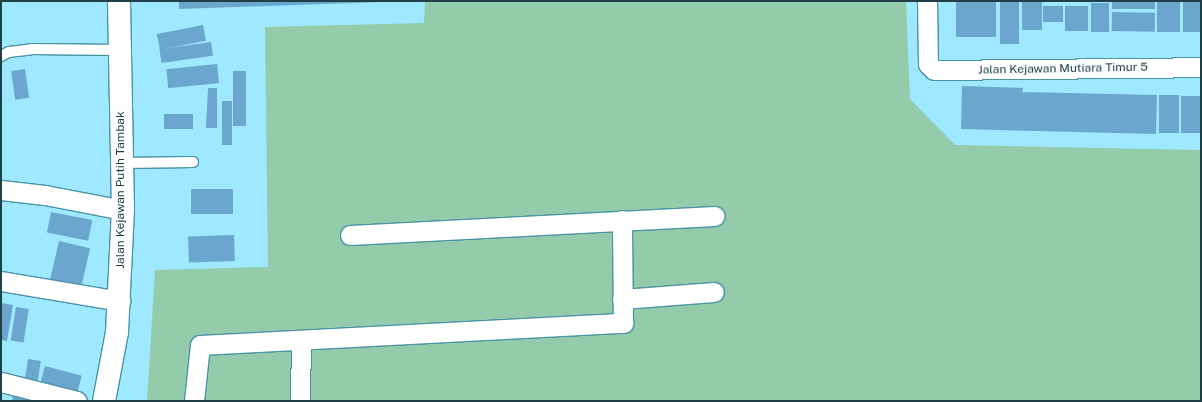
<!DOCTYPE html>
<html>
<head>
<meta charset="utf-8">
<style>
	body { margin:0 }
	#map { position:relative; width:1202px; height:402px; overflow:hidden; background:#9ee9ff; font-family:"Public Sans",sans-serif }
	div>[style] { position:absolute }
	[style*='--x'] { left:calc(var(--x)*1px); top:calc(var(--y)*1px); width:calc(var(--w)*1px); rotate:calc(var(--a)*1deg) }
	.green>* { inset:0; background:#94cbab }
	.building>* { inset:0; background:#6aa6ce; transform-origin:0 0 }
	.roads { filter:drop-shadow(1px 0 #4993a7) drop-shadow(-1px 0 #4993a7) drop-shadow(0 1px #4993a7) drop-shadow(0 -1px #4993a7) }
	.lane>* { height:10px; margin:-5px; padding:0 5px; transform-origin:5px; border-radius:5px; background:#fff }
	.street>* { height:19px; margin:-9.5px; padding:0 9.5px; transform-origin:9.5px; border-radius:9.5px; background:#fff }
	.secondary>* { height:22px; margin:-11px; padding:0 11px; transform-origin:11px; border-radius:11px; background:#fff }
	span { translate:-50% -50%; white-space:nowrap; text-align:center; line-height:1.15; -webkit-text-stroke:3px #fcfcfc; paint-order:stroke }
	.street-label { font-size:12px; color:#203f47 }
	.frame { position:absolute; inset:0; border:2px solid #203f47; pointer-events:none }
</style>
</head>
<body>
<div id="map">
	<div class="green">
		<div style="clip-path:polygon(425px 1px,906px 1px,910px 99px,955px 145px,1201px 150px,1201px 401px,147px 401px,155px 270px,268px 267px,265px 27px,424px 23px)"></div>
	</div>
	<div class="building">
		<div style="clip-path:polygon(179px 1px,381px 1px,381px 2px,179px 9px)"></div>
		<div style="left:956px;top:1px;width:40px;height:36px"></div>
		<div style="left:1000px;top:1px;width:19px;height:43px"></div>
		<div style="left:1022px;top:1px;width:20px;height:29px"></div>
		<div style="left:1112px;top:1px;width:43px;height:8px"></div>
		<div style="left:1157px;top:1px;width:23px;height:31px"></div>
		<div style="left:1183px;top:1px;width:18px;height:31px"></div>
		<div style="left:1091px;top:3px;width:18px;height:29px"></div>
		<div style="left:1043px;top:6px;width:20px;height:16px"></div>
		<div style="left:1065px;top:6px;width:23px;height:25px"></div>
		<div style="left:1112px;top:12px;width:43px;height:19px;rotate:1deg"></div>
		<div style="left:203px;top:25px;width:16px;height:47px;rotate:79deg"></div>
		<div style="left:211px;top:42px;width:14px;height:52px;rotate:82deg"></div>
		<div style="left:217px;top:64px;width:19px;height:51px;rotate:84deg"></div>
		<div style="left:25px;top:69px;width:29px;height:14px;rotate:82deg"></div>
		<div style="left:233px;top:71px;width:13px;height:55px"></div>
		<div style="clip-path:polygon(962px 86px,1023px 88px,1022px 92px,1157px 95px,1156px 134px,961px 129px)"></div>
		<div style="clip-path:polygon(208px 88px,217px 88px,217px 128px,206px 128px)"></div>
		<div style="left:1159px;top:95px;width:20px;height:38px"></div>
		<div style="left:1181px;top:96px;width:19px;height:37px"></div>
		<div style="left:222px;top:101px;width:10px;height:44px"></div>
		<div style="left:164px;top:114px;width:29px;height:15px"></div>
		<div style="left:191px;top:189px;width:42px;height:25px"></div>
		<div style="left:51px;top:212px;width:42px;height:21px;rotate:11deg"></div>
		<div style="left:234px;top:235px;width:26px;height:46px;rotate:88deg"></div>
		<div style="left:59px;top:241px;width:32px;height:44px;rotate:13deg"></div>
		<div style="clip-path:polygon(1px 303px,13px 305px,7px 341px,1px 340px)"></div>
		<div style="left:16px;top:307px;width:13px;height:34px;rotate:9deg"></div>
		<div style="left:28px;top:359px;width:13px;height:24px;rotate:9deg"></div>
		<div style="left:45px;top:366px;width:38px;height:23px;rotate:15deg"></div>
		<div style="clip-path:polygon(13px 394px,37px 397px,37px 401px,12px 401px)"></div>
	</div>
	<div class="roads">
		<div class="lane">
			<div style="--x:1;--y:56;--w:9;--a:-27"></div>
			<div style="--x:9;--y:52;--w:23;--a:-7"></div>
			<div style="--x:32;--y:49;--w:88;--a:0.7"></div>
			<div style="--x:122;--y:163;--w:71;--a:-0.8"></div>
		</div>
		<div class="street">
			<div style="--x:927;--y:1;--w:63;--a:89.1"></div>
			<div style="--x:928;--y:64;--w:8;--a:45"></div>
			<div style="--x:934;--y:70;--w:267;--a:-0.6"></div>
			<div style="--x:1;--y:190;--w:44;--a:6.5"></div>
			<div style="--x:45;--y:195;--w:79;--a:10.9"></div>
			<div style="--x:350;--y:235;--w:365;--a:-3"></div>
			<div style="--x:1;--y:281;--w:121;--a:9.5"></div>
			<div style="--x:622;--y:299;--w:92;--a:-4.4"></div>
			<div style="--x:1;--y:382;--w:78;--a:14"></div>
			<div style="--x:194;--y:401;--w:56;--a:-83.9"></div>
			<div style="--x:200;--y:345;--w:424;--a:-3"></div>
			<div style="--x:623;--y:323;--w:103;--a:-90.6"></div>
			<div style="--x:300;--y:401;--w:61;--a:-89.1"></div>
		</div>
		<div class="secondary">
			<div style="--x:104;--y:401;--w:70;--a:-79.3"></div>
			<div style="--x:117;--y:332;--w:122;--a:-87.2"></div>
			<div style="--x:123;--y:210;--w:209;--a:-91.1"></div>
		</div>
	</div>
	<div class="street-label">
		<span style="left:1063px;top:69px;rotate:-1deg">Jalan Kejawan Mutiara Timur 5</span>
		<span style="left:121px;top:190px;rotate:-90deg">Jalan Kejawan Putih Tambak</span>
	</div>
	<div class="frame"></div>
</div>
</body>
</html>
